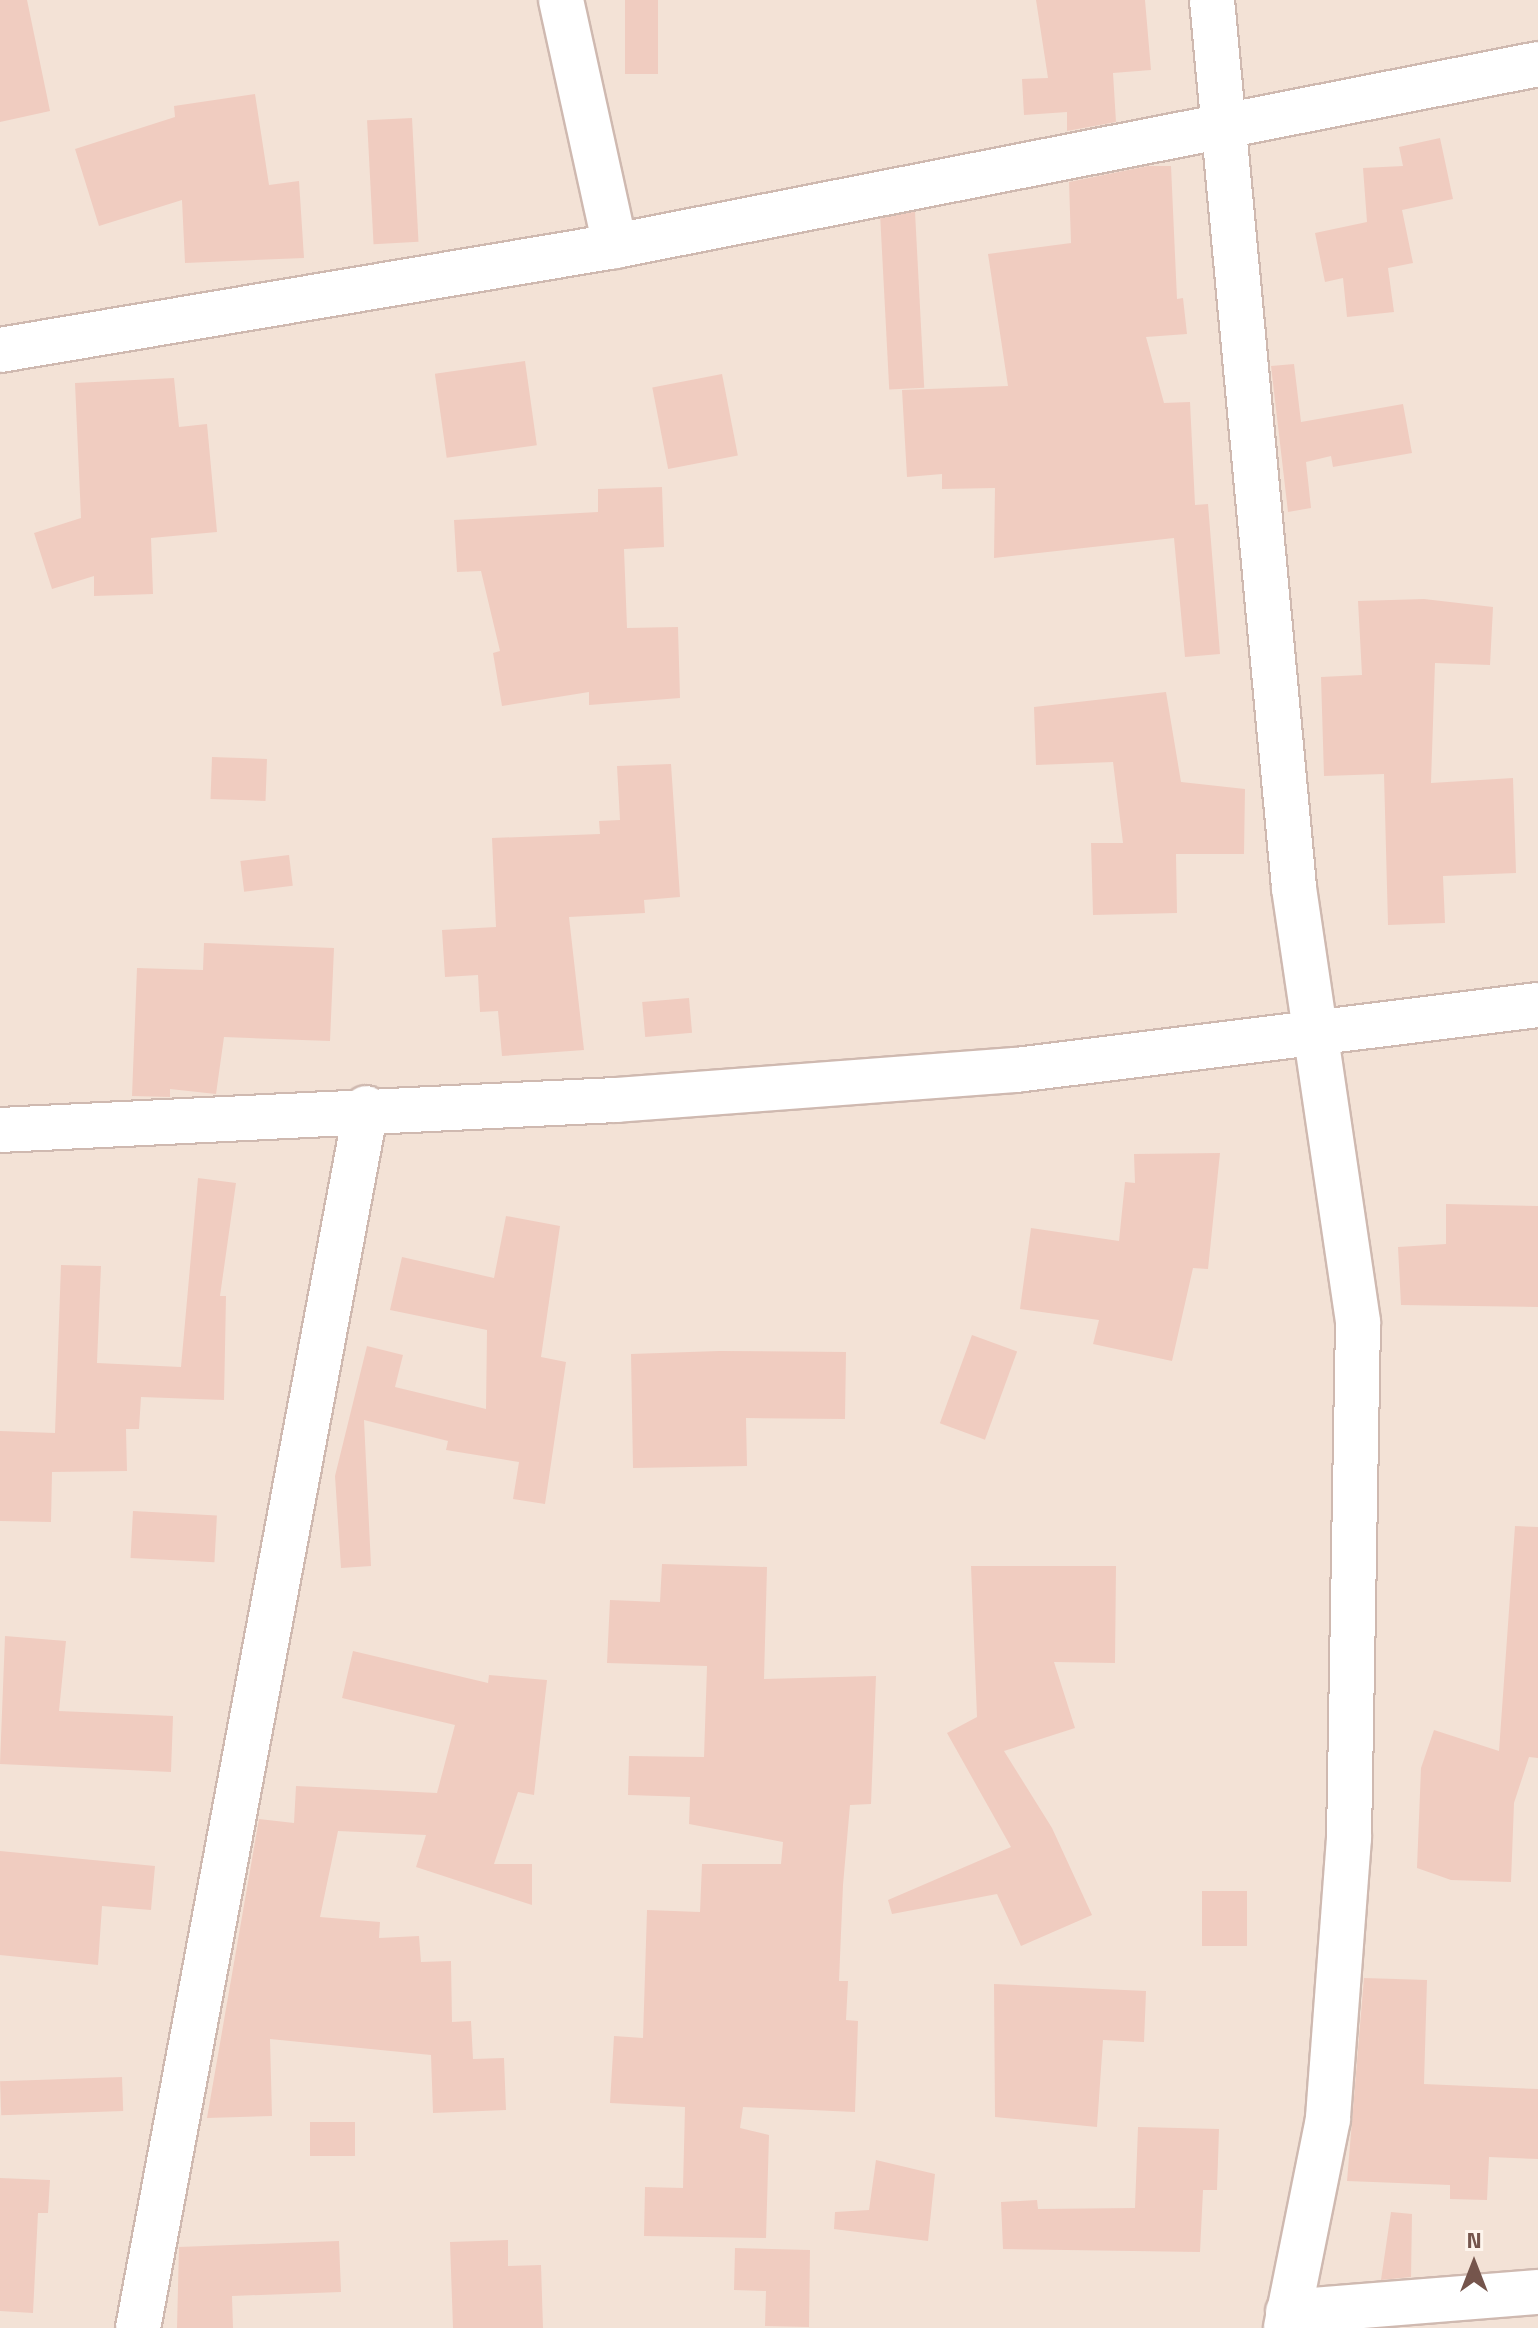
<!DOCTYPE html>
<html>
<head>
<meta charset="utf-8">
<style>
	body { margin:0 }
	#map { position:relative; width:1538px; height:2328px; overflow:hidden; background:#fcf1e7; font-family:"Titillium Web",sans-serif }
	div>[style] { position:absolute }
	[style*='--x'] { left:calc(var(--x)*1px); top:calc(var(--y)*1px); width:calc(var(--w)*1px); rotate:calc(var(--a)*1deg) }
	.residential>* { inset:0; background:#f3e2d6; transform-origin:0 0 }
	.building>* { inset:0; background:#f0ccc0; transform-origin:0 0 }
	.roads { filter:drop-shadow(2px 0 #cfb9b0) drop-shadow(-2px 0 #cfb9b0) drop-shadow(0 2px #cfb9b0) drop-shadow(0 -2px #cfb9b0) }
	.minor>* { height:44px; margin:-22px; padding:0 22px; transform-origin:22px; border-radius:22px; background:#fff }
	span { translate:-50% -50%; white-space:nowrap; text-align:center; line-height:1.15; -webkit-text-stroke:6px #fef5ed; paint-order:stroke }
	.north { position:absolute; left:1434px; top:2224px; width:80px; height:80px; -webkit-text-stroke:6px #fef5ed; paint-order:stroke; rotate:0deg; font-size:22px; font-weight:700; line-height:32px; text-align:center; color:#75554c }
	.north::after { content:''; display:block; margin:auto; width:28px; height:36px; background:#75554c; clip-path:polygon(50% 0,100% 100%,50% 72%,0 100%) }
</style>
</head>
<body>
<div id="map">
	<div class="residential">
		<div style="left:0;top:0;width:1538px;height:2328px"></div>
	</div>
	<div class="building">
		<div style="clip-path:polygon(0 0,27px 0,50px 111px,0 122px)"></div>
		<div style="left:625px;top:0;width:33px;height:74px"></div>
		<div style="clip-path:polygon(1036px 0,1145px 0,1151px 70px,1113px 73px,1116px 122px,1067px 131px,1067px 112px,1024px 115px,1022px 79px,1048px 78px)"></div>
		<div style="clip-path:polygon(255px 94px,269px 185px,299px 181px,304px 258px,185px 263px,182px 200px,99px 226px,75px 149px,175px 117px,174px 106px)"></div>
		<div style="left:412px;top:118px;width:124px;height:45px;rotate:87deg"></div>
		<div style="clip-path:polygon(1440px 138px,1453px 199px,1402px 210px,1413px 263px,1388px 268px,1394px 312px,1347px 317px,1343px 278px,1325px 282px,1315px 233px,1367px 222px,1363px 168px,1403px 166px,1399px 147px)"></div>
		<div style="clip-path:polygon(1148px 166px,1171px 166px,1177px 299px,1183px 298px,1187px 334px,1146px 337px,1164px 403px,1190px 402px,1195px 505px,1208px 504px,1220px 654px,1185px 657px,1174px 538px,994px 558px,995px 488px,942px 489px,942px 474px,907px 477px,902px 390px,1008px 386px,988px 254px,1071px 243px,1069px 182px)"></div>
		<div style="left:915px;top:212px;width:176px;height:35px;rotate:87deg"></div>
		<div style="left:525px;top:361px;width:85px;height:91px;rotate:82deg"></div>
		<div style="clip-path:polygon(1294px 364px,1301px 422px,1403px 404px,1412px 453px,1333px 467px,1331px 456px,1306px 462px,1311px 508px,1288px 512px,1271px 366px)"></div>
		<div style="left:722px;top:374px;width:83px;height:71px;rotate:79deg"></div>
		<div style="clip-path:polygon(174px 378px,179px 427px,207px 424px,217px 532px,151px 538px,153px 594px,94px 596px,94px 576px,52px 589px,34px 533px,81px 518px,75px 383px)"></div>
		<div style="clip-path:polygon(662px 487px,664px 547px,624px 549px,627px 628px,678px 627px,680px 698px,589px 705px,589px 692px,502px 706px,493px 653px,500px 651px,481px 571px,457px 572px,454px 520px,598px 512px,598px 489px)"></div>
		<div style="clip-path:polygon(1424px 599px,1493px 607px,1490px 665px,1435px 663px,1431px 783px,1513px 778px,1516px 873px,1443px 876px,1445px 923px,1388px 925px,1384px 774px,1324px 776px,1321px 677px,1362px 675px,1358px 601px)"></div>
		<div style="clip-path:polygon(1166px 692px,1181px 782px,1245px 789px,1244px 854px,1176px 854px,1177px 913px,1093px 915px,1091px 843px,1123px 843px,1113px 762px,1036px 765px,1034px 707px)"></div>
		<div style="left:212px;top:757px;width:55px;height:42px;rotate:2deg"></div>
		<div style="clip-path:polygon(671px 764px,680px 897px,644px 900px,645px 913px,569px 917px,584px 1050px,502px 1056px,498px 1011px,480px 1012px,478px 975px,445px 977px,442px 930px,496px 927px,492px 838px,600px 834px,599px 821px,620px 820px,617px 766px)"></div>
		<div style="left:289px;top:855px;width:31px;height:49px;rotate:83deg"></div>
		<div style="clip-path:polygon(204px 943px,334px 948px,330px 1041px,224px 1037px,216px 1094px,170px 1089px,170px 1097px,132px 1096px,137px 968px,203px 970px)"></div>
		<div style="left:689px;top:998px;width:35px;height:47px;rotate:85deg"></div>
		<div style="clip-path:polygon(1220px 1153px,1208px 1269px,1193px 1268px,1172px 1361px,1093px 1344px,1099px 1320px,1020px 1309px,1031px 1228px,1119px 1241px,1125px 1182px,1135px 1183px,1134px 1154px)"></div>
		<div style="clip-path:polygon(198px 1178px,236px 1183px,220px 1296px,226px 1296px,224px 1400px,141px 1397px,139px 1429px,126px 1429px,127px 1471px,52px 1472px,51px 1522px,0 1521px,0 1431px,55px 1433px,61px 1265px,101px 1266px,97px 1363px,181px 1367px)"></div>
		<div style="clip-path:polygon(1446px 1204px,1538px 1206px,1538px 1307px,1401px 1305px,1398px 1247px,1446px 1244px)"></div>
		<div style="clip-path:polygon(506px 1216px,560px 1226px,541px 1357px,566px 1362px,545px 1504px,513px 1499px,519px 1462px,446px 1450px,448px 1441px,364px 1420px,371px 1566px,341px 1568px,335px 1476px,367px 1346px,403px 1355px,395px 1387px,486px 1409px,487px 1330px,390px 1310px,402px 1257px,494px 1278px)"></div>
		<div style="left:972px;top:1335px;width:48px;height:94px;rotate:20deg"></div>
		<div style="clip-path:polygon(719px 1351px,846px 1352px,845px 1419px,746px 1418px,747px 1466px,633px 1468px,631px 1354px)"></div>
		<div style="left:133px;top:1511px;width:84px;height:47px;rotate:3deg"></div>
		<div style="clip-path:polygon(1515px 1526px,1538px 1527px,1538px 1758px,1529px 1757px,1514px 1803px,1511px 1882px,1451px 1880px,1417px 1868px,1421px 1768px,1434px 1730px,1499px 1751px)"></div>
		<div style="clip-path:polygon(662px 1564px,767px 1567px,764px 1679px,876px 1676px,871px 1804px,850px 1805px,843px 1885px,839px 1981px,848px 1981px,846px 2020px,858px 2021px,855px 2112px,743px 2107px,740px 2128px,769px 2135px,766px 2238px,644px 2236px,645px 2187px,683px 2188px,685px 2107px,610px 2103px,614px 2036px,643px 2038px,647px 1910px,700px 1912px,702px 1864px,781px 1864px,783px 1842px,689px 1824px,690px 1797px,628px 1795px,629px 1756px,704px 1757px,707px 1666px,607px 1663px,610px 1600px,660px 1602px)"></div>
		<div style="clip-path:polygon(971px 1566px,1116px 1566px,1115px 1663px,1054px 1662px,1075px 1728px,1004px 1751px,1052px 1828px,1092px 1915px,1021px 1946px,997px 1894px,892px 1914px,888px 1900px,1011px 1847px,947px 1733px,977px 1717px)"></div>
		<div style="clip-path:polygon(5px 1636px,66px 1641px,59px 1711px,173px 1716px,171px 1772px,0 1764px)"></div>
		<div style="clip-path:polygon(353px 1651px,488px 1683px,489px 1675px,547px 1680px,534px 1795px,518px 1792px,494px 1864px,532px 1864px,532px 1905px,416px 1867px,426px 1835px,338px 1831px,320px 1917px,380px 1922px,379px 1938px,419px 1936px,421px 1962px,451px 1961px,452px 2022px,471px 2021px,473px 2059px,504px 2058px,506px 2110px,433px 2113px,431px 2055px,270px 2039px,272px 2116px,207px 2118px,259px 1819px,294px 1823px,296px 1786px,437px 1793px,455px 1725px,342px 1698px)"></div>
		<div style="clip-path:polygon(0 1851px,155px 1866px,151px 1910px,102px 1906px,98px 1965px,0 1955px)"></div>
		<div style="left:1202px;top:1891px;width:45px;height:55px"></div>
		<div style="clip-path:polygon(1364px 1978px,1427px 1980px,1424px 2084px,1538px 2089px,1538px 2159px,1489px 2157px,1487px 2200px,1450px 2199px,1450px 2185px,1347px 2181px)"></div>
		<div style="clip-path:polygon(994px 1984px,1146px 1991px,1144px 2042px,1103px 2040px,1097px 2127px,995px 2117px)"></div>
		<div style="left:122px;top:2077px;width:34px;height:122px;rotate:88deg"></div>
		<div style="left:310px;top:2122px;width:45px;height:34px"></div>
		<div style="clip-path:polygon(1138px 2127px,1219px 2129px,1217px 2190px,1203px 2190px,1200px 2252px,1003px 2249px,1001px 2202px,1037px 2200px,1038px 2209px,1135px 2208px)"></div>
		<div style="clip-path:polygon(876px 2160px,935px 2174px,928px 2241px,834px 2229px,835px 2212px,869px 2210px)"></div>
		<div style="clip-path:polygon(0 2178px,50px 2180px,48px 2213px,38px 2213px,33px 2313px,0 2311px)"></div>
		<div style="clip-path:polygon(1391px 2212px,1412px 2214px,1411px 2277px,1381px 2280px)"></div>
		<div style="clip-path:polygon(508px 2240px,508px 2266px,541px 2265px,543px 2328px,453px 2328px,450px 2242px)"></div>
		<div style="clip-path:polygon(339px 2241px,341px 2292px,232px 2296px,233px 2328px,177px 2328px,179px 2247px)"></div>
		<div style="clip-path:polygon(735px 2248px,810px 2250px,809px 2327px,765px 2326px,766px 2291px,734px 2290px)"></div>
	</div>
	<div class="roads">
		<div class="minor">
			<div style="--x:561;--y:0;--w:252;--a:77.6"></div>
			<div style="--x:1212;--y:0;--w:892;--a:84.72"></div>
			<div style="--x:1294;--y:888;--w:439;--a:81.6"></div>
			<div style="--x:1358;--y:1322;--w:516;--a:91"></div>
			<div style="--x:1349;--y:1838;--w:282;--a:94.3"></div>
			<div style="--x:1328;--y:2119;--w:213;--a:101.4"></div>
			<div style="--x:0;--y:350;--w:624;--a:-9.6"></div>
			<div style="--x:615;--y:246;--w:941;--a:-11.15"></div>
			<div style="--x:0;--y:1130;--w:617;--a:-2.79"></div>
			<div style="--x:616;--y:1100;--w:401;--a:-4.3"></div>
			<div style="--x:1016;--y:1070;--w:526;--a:-7.1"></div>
			<div style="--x:1288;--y:2312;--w:251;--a:-4.6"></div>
			<div style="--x:138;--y:2328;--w:1241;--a:-79.41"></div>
		</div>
	</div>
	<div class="north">N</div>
</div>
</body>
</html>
